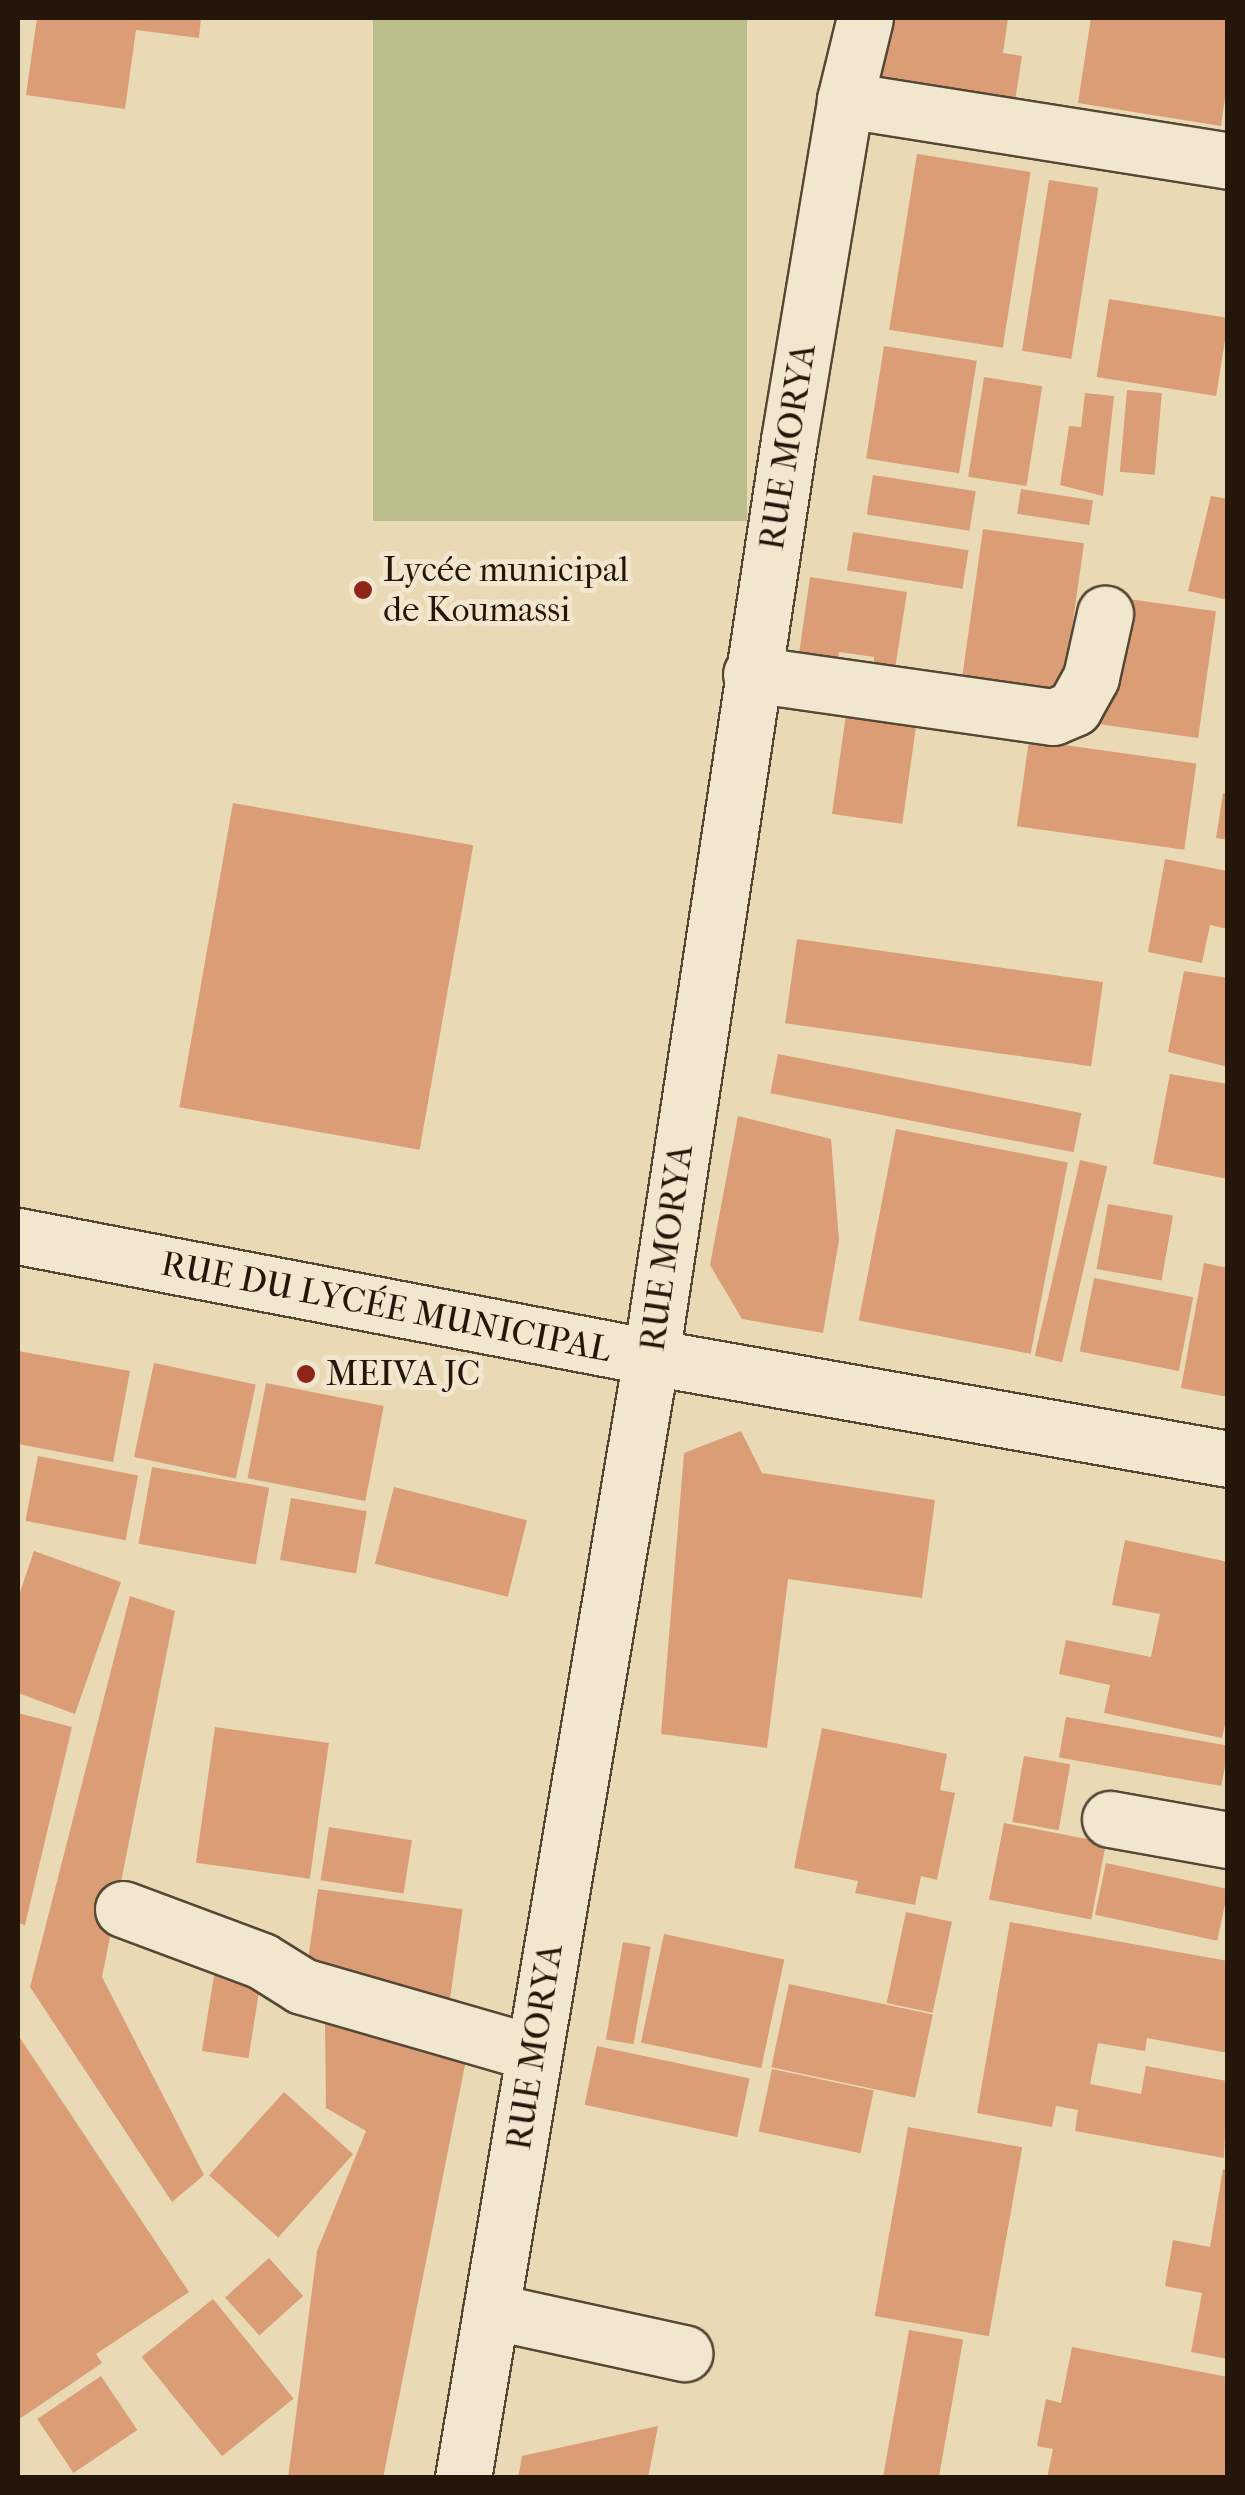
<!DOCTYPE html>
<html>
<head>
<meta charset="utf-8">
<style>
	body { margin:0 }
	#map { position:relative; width:1245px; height:2495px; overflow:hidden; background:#e9dab5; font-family:"IM FELL French Canon",serif }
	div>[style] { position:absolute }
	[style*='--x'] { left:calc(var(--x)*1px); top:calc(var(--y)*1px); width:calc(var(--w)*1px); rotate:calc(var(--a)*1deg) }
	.green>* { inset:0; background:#bbbe8a; transform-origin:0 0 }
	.building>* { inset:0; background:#da9d76; transform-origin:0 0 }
	.roads { filter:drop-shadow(2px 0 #564735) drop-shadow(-2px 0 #564735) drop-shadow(0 2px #564735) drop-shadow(0 -2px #564735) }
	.minor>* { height:55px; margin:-27.5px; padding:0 27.5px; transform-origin:27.5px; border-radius:27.5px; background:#f1e7cf }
	.dots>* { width:28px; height:28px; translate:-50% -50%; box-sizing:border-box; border:5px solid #f1e7cf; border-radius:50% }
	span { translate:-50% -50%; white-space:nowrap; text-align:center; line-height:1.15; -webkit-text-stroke:10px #f1e7cf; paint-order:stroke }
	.street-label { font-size:35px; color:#25160a }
	.poi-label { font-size:35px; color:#25160a }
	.left { translate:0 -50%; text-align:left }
	.frame { position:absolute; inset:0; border:20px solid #25160a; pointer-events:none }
</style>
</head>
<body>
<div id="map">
	<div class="green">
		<div style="left:373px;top:18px;width:374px;height:503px"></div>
	</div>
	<div class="building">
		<div style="clip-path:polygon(37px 18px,201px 18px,199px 38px,136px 30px,125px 109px,26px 95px)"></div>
		<div style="clip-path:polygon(879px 18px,1008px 18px,1003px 53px,1022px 56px,1013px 114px,868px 91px)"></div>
		<div style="clip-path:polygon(1091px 18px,1228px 18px,1228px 77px,1221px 126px,1078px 103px)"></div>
		<div style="left:917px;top:154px;width:115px;height:178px;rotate:9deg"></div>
		<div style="left:1049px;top:180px;width:50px;height:173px;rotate:9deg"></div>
		<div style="left:1109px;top:299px;width:121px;height:79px;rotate:9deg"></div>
		<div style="left:884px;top:346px;width:94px;height:114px;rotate:9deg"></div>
		<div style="left:984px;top:377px;width:59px;height:101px;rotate:9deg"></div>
		<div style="left:1127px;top:390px;width:35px;height:82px;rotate:5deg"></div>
		<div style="clip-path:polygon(1085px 393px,1114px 396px,1103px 496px,1060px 485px,1069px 426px,1081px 427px)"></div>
		<div style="left:873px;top:475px;width:104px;height:40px;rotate:9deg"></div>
		<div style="left:1021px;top:489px;width:73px;height:25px;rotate:9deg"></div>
		<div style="clip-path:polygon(1211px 496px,1228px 499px,1228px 600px,1188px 591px)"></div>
		<div style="left:983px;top:529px;width:102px;height:150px;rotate:8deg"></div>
		<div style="left:853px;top:532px;width:117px;height:39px;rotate:9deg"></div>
		<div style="clip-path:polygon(810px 577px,907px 592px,895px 669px,874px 666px,874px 657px,839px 652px,838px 660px,799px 654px)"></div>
		<div style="left:1114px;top:597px;width:103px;height:128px;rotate:8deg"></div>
		<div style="left:847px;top:707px;width:71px;height:108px;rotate:8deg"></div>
		<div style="left:1029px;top:740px;width:169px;height:87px;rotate:8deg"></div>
		<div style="clip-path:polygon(1223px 793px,1228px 794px,1228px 840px,1216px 838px)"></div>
		<div style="left:233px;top:803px;width:244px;height:309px;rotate:10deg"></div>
		<div style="clip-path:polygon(1165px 859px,1228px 871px,1228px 929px,1210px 925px,1202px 963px,1148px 952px)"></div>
		<div style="left:797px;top:939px;width:309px;height:85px;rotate:8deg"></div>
		<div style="clip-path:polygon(1184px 971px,1228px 978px,1228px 1067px,1168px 1052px)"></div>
		<div style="left:778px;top:1054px;width:309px;height:40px;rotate:11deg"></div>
		<div style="clip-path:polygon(1170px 1074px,1228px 1084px,1228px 1179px,1153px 1164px)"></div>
		<div style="clip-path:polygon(738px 1116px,831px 1139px,839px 1240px,823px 1333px,742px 1319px,710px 1265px)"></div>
		<div style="left:896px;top:1129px;width:175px;height:195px;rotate:11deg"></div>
		<div style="left:1080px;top:1160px;width:28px;height:201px;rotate:13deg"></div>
		<div style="left:1108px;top:1204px;width:66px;height:66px;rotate:10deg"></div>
		<div style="clip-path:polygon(1204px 1263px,1228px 1268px,1228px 1397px,1181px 1388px)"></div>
		<div style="left:1094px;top:1278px;width:101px;height:75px;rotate:11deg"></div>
		<div style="clip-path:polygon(18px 1351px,130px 1371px,113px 1462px,18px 1444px)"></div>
		<div style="left:154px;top:1363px;width:104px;height:96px;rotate:12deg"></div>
		<div style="left:266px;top:1383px;width:120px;height:97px;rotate:11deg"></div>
		<div style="clip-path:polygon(741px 1431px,762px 1473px,935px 1500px,922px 1598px,788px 1579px,767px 1748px,661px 1734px,684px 1453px)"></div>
		<div style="left:38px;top:1456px;width:102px;height:66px;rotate:11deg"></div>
		<div style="left:152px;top:1467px;width:119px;height:78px;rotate:10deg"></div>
		<div style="left:394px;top:1487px;width:137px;height:79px;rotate:14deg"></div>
		<div style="left:291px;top:1498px;width:77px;height:63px;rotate:10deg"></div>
		<div style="clip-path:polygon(1125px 1540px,1228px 1562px,1228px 1712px,1222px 1738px,1104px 1713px,1110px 1685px,1059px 1674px,1066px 1640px,1151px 1657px,1160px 1614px,1112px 1605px)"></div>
		<div style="clip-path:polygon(34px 1551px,121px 1582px,75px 1714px,18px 1693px,18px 1598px)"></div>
		<div style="clip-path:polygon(130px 1596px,175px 1611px,102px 1977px,204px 2175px,172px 2202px,30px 1987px)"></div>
		<div style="clip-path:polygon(18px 1713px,72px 1727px,25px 1925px,18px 1923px)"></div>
		<div style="left:1066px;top:1717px;width:165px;height:41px;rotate:10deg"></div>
		<div style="left:215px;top:1727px;width:115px;height:137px;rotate:8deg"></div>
		<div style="clip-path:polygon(822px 1728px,947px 1754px,940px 1790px,955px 1793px,937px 1880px,921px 1876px,915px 1905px,855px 1893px,858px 1881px,794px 1868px)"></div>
		<div style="left:1024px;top:1756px;width:47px;height:67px;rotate:10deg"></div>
		<div style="left:1004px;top:1823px;width:104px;height:78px;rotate:11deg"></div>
		<div style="left:329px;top:1827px;width:84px;height:54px;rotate:9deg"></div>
		<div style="left:1106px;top:1863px;width:125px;height:53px;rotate:12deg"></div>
		<div style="left:318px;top:1889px;width:146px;height:94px;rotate:8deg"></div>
		<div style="left:906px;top:1912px;width:47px;height:93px;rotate:12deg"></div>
		<div style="clip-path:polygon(1010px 1922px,1228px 1961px,1228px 2053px,1147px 2038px,1145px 2051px,1098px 2043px,1090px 2084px,1141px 2094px,1146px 2066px,1227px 2081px,1224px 2158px,1075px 2131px,1078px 2110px,1056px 2106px,1052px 2127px,977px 2113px)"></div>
		<div style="left:664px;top:1934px;width:123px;height:111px;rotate:12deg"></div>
		<div style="left:623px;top:1942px;width:28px;height:99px;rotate:10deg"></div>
		<div style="left:215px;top:1969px;width:47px;height:83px;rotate:9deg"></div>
		<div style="left:789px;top:1984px;width:147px;height:85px;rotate:12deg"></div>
		<div style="clip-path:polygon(325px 2023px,467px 2055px,383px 2478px,288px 2478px,317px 2251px,366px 2131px,326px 2108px)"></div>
		<div style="clip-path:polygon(18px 2035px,189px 2292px,96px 2354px,102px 2363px,18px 2420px)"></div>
		<div style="left:597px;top:2046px;width:156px;height:60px;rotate:12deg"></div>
		<div style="left:772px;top:2069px;width:104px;height:64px;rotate:12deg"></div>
		<div style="left:284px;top:2092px;width:93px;height:112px;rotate:42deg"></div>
		<div style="left:908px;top:2127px;width:116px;height:192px;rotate:10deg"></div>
		<div style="clip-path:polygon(1223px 2169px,1228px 2170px,1228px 2359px,1191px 2352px,1202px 2293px,1165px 2286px,1173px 2240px,1210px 2247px)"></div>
		<div style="left:269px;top:2258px;width:51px;height:59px;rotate:48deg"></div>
		<div style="left:213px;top:2299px;width:128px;height:92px;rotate:51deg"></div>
		<div style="left:909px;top:2330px;width:55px;height:150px;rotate:10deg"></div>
		<div style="clip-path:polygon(1072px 2347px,1228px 2377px,1228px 2478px,1047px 2478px,1053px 2449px,1037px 2446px,1046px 2399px,1061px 2403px)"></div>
		<div style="left:101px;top:2376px;width:65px;height:77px;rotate:56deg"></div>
		<div style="clip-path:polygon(658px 2426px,648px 2478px,518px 2478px,522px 2456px)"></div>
	</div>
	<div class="roads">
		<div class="minor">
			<div style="--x:845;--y:100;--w:388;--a:9"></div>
			<div style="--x:751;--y:674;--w:305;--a:8.1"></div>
			<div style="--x:1053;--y:717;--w:23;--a:-23"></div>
			<div style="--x:1074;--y:708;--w:35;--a:-61"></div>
			<div style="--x:1091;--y:677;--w:65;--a:-77.5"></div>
			<div style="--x:18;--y:1236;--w:644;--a:10.82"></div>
			<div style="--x:651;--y:1357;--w:586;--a:10.02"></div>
			<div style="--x:1110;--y:1819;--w:120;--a:10.1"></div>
			<div style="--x:123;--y:1909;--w:148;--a:20.5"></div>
			<div style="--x:262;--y:1961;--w:47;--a:32"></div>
			<div style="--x:302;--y:1986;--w:241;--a:16.1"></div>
			<div style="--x:491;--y:2311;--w:198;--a:12.3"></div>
			<div style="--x:463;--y:2478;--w:1137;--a:-80.48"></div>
			<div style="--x:651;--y:1357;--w:927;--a:-81.44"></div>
			<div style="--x:789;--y:440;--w:345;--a:-80.6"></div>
			<div style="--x:845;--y:100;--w:84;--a:-76.3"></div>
		</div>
	</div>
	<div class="dots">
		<div style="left:363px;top:590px;background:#8f2418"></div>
		<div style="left:306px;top:1374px;background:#8f2418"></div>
	</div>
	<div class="street-label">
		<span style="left:788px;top:447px;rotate:-81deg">RUE MORYA</span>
		<span style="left:667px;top:1248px;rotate:-82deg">RUE MORYA</span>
		<span style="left:386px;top:1307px;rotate:11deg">RUE DU LYCÉE MUNICIPAL</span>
		<span style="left:535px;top:2047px;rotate:-81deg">RUE MORYA</span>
	</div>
	<div class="poi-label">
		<span class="left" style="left:383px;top:590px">Lycée municipal<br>de Koumassi</span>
		<span class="left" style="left:326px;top:1374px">MEIVA JC</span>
	</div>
	<div class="frame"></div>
</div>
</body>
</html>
